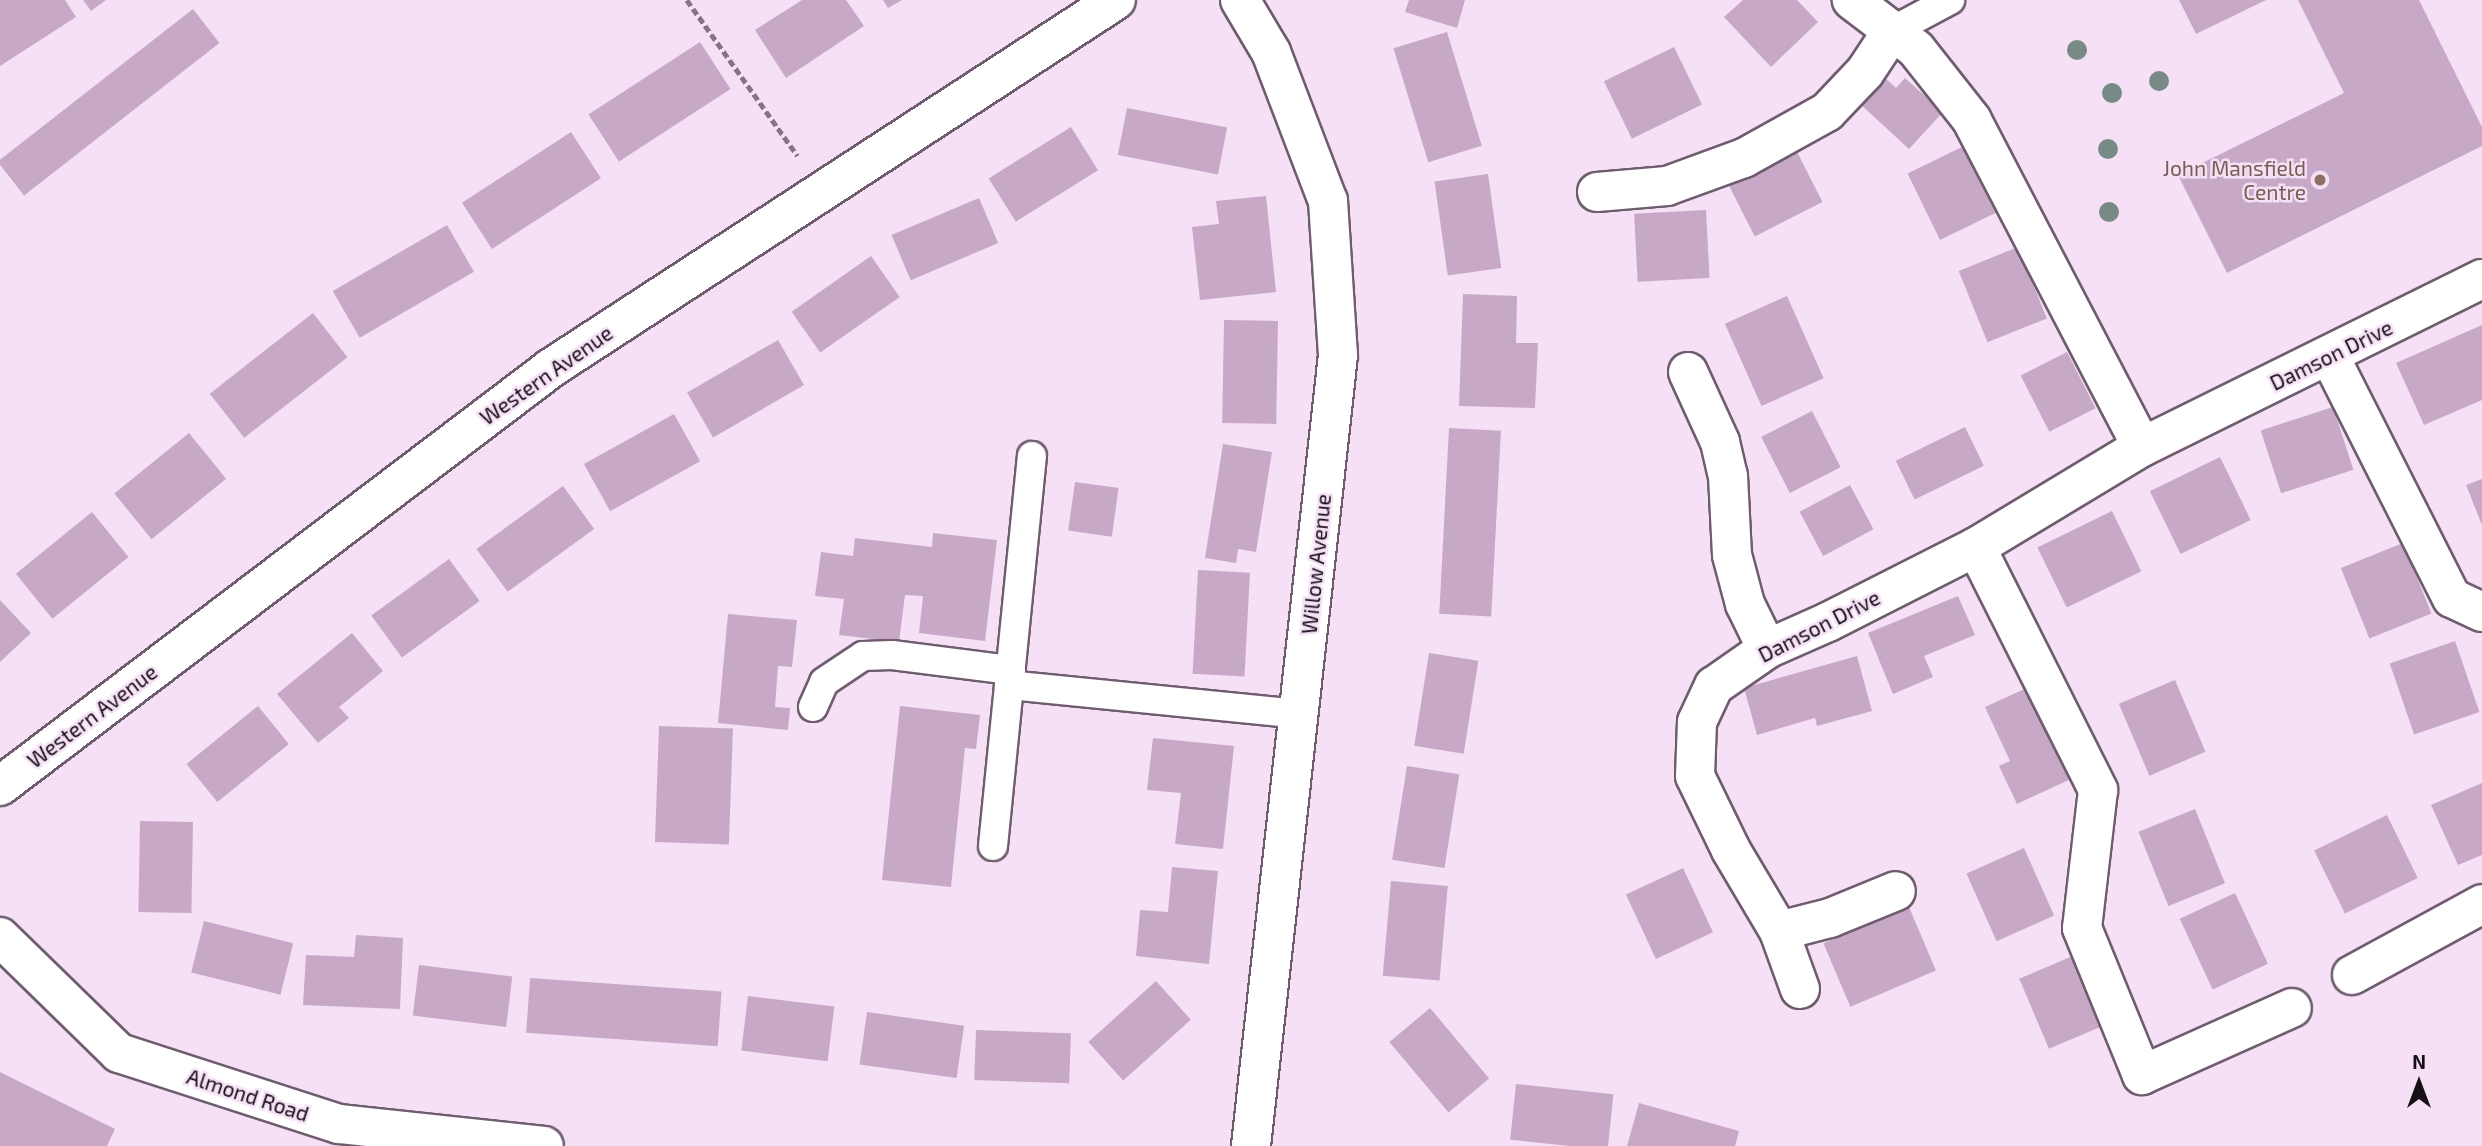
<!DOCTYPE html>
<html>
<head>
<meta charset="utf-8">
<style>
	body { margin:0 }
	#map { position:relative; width:2482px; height:1146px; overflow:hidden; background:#f5e0f5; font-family:"Exo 2",sans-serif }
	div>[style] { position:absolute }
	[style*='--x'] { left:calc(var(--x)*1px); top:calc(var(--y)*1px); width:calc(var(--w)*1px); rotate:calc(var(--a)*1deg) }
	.building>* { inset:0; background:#c7a9c7; transform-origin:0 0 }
	.path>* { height:4.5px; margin-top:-2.25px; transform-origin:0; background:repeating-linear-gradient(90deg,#837583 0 7px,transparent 0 10.5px) }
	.roads { filter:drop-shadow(2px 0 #6f5d6f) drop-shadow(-2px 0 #6f5d6f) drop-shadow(0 2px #6f5d6f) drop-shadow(0 -2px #6f5d6f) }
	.service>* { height:28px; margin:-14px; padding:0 14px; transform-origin:14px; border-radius:14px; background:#fff }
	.minor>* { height:38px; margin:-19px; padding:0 19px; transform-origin:19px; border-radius:19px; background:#fff }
	.trees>* { width:20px; height:20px; margin:-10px; border-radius:50%; background:#788a86 }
	.dots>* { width:19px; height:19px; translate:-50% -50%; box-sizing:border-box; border:4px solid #f5e0f5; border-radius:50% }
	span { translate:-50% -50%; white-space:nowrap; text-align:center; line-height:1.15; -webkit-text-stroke:5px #f5e0f5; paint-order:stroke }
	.education-label { font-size:21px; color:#785e54 }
	.right { translate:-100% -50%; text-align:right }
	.street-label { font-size:21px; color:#160f16 }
	.north { position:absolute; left:2384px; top:1048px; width:70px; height:70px; -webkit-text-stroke:5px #f5e0f5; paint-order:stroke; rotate:0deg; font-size:19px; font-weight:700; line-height:28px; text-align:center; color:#160f16 }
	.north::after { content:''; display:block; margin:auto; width:24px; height:32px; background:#160f16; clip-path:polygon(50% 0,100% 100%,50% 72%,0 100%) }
</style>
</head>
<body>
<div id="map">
	<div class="building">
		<div style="clip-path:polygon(0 0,65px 0,76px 17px,0 66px)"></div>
		<div style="clip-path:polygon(83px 0,106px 0,91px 11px)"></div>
		<div style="clip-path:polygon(802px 0,846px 0,864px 26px,786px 78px,755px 30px)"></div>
		<div style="clip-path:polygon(883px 0,902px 0,888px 8px)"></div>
		<div style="clip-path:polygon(1409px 0,1465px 0,1457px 28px,1405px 12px)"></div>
		<div style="clip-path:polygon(1743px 0,1797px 0,1818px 22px,1771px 67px,1724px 17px)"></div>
		<div style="clip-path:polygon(2179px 0,2266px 0,2196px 34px)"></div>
		<div style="clip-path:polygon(2298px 0,2419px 0,2482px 127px,2482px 146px,2227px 273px,2178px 175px,2344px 93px)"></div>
		<div style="left:193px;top:9px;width:43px;height:248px;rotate:52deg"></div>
		<div style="left:1447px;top:32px;width:119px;height:56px;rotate:73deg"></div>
		<div style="left:700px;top:42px;width:56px;height:133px;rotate:57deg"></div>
		<div style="left:1674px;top:47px;width:64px;height:78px;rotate:64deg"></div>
		<div style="clip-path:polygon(1884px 77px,1896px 88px,1905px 78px,1943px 112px,1909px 149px,1859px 103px)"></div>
		<div style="left:1127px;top:108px;width:102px;height:48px;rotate:11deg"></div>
		<div style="left:1071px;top:127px;width:51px;height:97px;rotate:58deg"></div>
		<div style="left:571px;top:132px;width:55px;height:130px;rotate:57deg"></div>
		<div style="left:1793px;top:144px;width:65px;height:76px;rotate:63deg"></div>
		<div style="left:1966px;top:145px;width:74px;height:65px;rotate:64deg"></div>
		<div style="left:1488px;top:174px;width:95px;height:54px;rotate:82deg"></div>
		<div style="clip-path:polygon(1266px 196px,1276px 292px,1200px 300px,1192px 227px,1219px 224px,1216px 201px)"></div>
		<div style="left:979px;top:198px;width:49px;height:95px;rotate:67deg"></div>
		<div style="left:1706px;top:210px;width:68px;height:72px;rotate:87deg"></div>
		<div style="left:447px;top:225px;width:54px;height:132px;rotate:60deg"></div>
		<div style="left:2018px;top:247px;width:77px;height:64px;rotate:68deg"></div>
		<div style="left:871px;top:256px;width:50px;height:97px;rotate:55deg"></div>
		<div style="clip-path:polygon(1463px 294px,1517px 296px,1516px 343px,1538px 343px,1535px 408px,1459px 406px)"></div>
		<div style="left:1787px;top:296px;width:90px;height:68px;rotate:66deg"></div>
		<div style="left:313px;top:313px;width:56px;height:131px;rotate:52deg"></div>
		<div style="left:1224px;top:320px;width:54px;height:103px;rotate:1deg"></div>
		<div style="clip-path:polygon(2482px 325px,2482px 400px,2424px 425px,2396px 363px)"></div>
		<div style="left:778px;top:340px;width:52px;height:105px;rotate:60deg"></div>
		<div style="left:2067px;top:352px;width:63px;height:52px;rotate:63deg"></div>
		<div style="left:2333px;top:407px;width:66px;height:76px;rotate:72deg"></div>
		<div style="left:1812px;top:411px;width:63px;height:57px;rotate:63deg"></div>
		<div style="left:674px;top:414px;width:54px;height:103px;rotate:61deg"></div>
		<div style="left:1965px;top:427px;width:43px;height:77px;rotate:64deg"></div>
		<div style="left:1449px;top:428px;width:52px;height:186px;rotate:3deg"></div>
		<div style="left:189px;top:433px;width:59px;height:96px;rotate:51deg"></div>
		<div style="clip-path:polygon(1223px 444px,1272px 452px,1256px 552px,1238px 549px,1236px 563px,1205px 558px)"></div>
		<div style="left:2220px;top:457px;width:70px;height:78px;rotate:64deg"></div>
		<div style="clip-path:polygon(2482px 479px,2482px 525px,2466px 485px)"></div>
		<div style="left:1075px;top:482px;width:44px;height:49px;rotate:8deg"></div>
		<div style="left:1850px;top:485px;width:50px;height:57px;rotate:62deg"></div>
		<div style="left:563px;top:486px;width:53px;height:107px;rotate:54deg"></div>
		<div style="left:2112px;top:511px;width:67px;height:83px;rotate:64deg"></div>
		<div style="left:92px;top:512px;width:58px;height:98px;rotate:51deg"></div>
		<div style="clip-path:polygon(933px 533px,997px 540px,985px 641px,919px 633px,923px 596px,905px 595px,899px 642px,839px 635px,844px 599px,815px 596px,821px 552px,853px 556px,855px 538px,932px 547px)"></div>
		<div style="left:2403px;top:543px;width:76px;height:67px;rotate:68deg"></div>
		<div style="left:449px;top:559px;width:52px;height:96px;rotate:54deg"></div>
		<div style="left:1198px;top:570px;width:52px;height:104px;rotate:3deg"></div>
		<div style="clip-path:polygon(1958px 596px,1975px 635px,1924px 656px,1933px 677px,1893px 694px,1868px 633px)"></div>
		<div style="clip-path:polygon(0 600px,31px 633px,0 662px)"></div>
		<div style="clip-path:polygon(728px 614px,797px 620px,792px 667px,778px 666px,775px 707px,790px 708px,788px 730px,718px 723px)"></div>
		<div style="clip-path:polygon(352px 633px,383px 671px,339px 707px,349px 718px,318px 743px,277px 694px)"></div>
		<div style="left:2455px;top:641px;width:75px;height:69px;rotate:71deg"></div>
		<div style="left:1429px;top:653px;width:50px;height:94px;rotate:9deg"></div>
		<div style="clip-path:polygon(1857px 656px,1872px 711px,1817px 726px,1815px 718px,1757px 735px,1744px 688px)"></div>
		<div style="left:2175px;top:680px;width:78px;height:61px;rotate:67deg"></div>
		<div style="clip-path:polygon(2031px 686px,2073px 778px,2017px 804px,1999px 766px,2010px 761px,1985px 707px)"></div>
		<div style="left:258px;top:706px;width:49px;height:92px;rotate:51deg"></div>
		<div style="clip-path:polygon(900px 706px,980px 715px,976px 749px,965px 748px,951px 887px,882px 880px)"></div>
		<div style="left:659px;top:726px;width:74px;height:116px;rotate:2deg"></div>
		<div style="clip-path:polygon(1153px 738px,1234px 746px,1223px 849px,1175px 844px,1181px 793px,1147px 790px)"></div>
		<div style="left:1407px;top:766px;width:53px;height:95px;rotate:9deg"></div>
		<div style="clip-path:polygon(2482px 783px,2482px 855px,2458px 865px,2431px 805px)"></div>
		<div style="left:2195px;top:809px;width:80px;height:61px;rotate:68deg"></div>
		<div style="left:2387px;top:815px;width:70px;height:81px;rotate:64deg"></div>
		<div style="left:140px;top:821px;width:53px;height:91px;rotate:1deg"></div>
		<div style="left:2024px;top:848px;width:74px;height:63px;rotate:66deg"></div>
		<div style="clip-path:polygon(1172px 867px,1218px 871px,1209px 964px,1136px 956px,1140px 910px,1168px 912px)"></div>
		<div style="left:1683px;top:868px;width:71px;height:63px;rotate:65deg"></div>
		<div style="left:1391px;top:881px;width:57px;height:95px;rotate:5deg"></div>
		<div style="left:2235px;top:893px;width:78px;height:61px;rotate:65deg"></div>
		<div style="left:1909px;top:907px;width:69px;height:93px;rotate:67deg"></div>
		<div style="left:204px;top:921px;width:92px;height:53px;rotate:14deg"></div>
		<div style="clip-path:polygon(356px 935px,403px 938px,400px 1009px,303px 1005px,306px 955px,354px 957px)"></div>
		<div style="left:2080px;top:953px;width:76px;height:66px;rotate:67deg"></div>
		<div style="left:419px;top:965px;width:94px;height:51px;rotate:7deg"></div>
		<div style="left:530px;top:978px;width:192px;height:55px;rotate:4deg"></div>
		<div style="left:1156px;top:981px;width:52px;height:91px;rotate:48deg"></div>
		<div style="left:748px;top:996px;width:87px;height:55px;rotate:7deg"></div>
		<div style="left:1430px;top:1008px;width:92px;height:53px;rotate:50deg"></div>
		<div style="left:867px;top:1012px;width:98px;height:53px;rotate:8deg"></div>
		<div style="left:976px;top:1030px;width:95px;height:50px;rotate:2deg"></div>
		<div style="clip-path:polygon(0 1072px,115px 1129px,107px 1146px,0 1146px)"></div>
		<div style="left:1516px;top:1084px;width:98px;height:56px;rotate:6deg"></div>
		<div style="clip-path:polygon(1639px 1103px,1739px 1131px,1735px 1146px,1627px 1146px)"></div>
	</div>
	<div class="path">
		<div style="--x:687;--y:0;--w:191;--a:54.6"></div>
	</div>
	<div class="roads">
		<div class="service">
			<div style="--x:1892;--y:31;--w:66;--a:-28.1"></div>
			<div style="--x:1009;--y:685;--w:292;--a:5.7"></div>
			<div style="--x:813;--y:707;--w:27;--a:-66"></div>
			<div style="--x:824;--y:682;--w:47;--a:-33.7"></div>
			<div style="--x:863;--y:656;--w:29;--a:-2"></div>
			<div style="--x:892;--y:655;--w:120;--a:7.2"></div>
			<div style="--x:993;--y:846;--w:392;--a:-84.3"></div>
		</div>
		<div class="minor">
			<div style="--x:1240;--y:0;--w:61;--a:59.2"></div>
			<div style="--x:1271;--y:52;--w:160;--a:69.1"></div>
			<div style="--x:1328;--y:201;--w:154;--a:86.3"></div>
			<div style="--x:1338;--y:355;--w:796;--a:96.28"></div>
			<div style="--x:1597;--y:192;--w:70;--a:-4.9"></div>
			<div style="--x:1667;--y:186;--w:82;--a:-20"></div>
			<div style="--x:1744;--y:158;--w:95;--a:-29"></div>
			<div style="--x:1827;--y:112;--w:55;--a:-46.5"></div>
			<div style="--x:1865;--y:72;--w:49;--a:-56.6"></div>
			<div style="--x:2330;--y:357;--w:270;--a:63.2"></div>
			<div style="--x:2452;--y:598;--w:33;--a:25"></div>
			<div style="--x:1688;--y:372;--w:77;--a:65.4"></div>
			<div style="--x:1720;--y:442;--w:35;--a:77"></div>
			<div style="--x:1728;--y:476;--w:79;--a:87.1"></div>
			<div style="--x:1732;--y:555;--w:51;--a:75.1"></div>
			<div style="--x:1745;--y:604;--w:50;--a:63.9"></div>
			<div style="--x:2142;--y:447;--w:379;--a:-26.3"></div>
			<div style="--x:1976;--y:547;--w:272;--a:63.3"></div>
			<div style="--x:2098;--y:790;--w:139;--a:96.6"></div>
			<div style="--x:2082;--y:928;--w:159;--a:67.8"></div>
			<div style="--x:2142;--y:1075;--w:164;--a:-24.1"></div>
			<div style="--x:0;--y:786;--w:692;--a:-37.18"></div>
			<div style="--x:551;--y:368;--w:674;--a:-33.08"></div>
			<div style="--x:1779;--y:931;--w:53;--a:-14.3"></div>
			<div style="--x:1830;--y:918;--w:71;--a:-22.2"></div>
			<div style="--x:0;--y:937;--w:166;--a:44.3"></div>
			<div style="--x:119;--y:1053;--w:231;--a:17.9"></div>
			<div style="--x:339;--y:1124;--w:206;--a:6.1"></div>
			<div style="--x:2352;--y:975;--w:148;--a:-28.6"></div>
			<div style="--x:1800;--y:989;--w:62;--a:-109.9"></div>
			<div style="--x:1779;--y:931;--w:94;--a:-120.7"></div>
			<div style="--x:1731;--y:850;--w:82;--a:-115.9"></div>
			<div style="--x:1695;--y:776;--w:54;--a:-87.9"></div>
			<div style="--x:1697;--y:722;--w:40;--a:-65"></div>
			<div style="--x:1714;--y:686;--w:65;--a:-34.9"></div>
			<div style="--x:1767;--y:649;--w:67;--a:-23.9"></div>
			<div style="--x:1828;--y:622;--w:166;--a:-26.9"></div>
			<div style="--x:1976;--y:547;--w:194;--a:-31.1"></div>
			<div style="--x:2142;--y:447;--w:369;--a:-117.5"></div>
			<div style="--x:1972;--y:120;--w:90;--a:-128.3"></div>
			<div style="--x:1916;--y:49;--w:81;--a:-142.6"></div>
		</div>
	</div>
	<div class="trees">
		<div style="left:2077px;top:50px"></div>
		<div style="left:2159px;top:81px"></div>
		<div style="left:2112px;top:93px"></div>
		<div style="left:2108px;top:149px"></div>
		<div style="left:2109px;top:212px"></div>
	</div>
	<div class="dots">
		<div style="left:2320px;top:180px;background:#8d6e63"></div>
	</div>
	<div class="education-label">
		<span class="right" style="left:2306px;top:180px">John Mansfield<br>Centre</span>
	</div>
	<div class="street-label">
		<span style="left:2331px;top:355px;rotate:-26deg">Damson Drive</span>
		<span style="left:546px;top:375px;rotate:-35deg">Western Avenue</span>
		<span style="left:1316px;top:564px;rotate:-84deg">Willow Avenue</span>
		<span style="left:1819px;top:626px;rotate:-27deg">Damson Drive</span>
		<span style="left:92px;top:716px;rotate:-37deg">Western Avenue</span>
		<span style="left:248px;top:1095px;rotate:18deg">Almond Road</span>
	</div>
	<div class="north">N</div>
</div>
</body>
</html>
